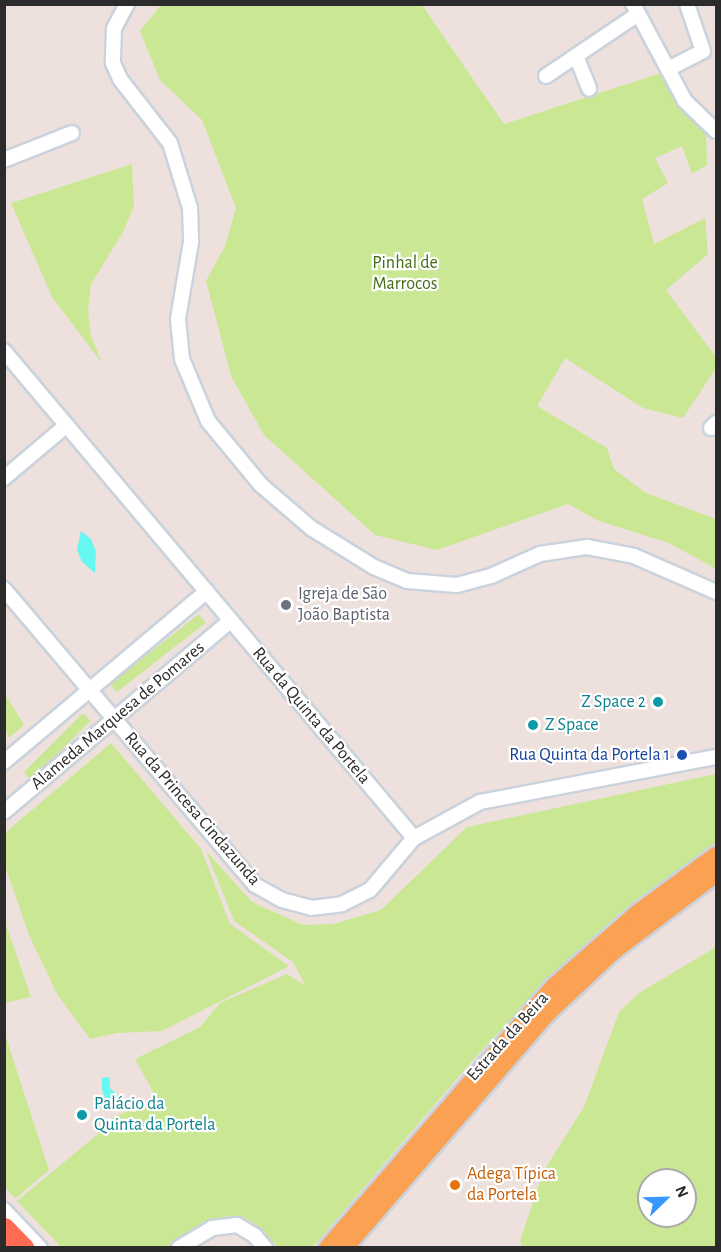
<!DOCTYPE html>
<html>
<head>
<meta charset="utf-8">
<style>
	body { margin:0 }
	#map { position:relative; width:721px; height:1252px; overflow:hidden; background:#eee0dc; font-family:"Alegreya Sans",sans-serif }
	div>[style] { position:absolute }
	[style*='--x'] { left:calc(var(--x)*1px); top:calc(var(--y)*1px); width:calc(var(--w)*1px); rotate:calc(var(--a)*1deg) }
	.green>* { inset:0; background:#cae894; transform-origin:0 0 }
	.water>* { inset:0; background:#67f7f1 }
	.roads { filter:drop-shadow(2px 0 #cad3dd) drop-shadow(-2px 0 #cad3dd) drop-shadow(0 2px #cad3dd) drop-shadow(0 -2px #cad3dd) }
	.minor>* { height:14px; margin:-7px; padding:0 7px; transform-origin:7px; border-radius:7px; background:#fff }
	.major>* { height:18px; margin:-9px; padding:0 9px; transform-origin:9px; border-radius:9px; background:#faa154 }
	.highway>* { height:21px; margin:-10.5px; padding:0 10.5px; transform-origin:10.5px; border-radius:10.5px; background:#ff6b55 }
	.dots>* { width:16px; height:16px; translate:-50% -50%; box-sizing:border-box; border:3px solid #fff; border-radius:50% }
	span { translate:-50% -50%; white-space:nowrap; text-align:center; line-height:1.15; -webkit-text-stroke:4.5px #fff; paint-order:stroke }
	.park-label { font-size:18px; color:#426d15 }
	.worship-label { font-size:18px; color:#5b616d }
	.left { translate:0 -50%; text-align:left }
	.culture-label { font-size:18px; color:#0d838f }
	.right { translate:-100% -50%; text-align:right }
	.street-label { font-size:18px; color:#2b2b2b }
	.transit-label { font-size:18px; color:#164399 }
	.food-label { font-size:18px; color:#c56008 }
	.frame { position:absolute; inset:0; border:6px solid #2b2b2b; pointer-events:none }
	.north { position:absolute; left:637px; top:1168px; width:60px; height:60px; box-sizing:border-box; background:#fff; border:2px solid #aaa; border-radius:50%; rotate:67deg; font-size:16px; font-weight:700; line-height:24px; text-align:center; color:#2b2b2b }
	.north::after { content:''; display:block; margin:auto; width:21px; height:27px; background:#3799ff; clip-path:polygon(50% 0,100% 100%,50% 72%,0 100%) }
</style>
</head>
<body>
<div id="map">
	<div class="green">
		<div style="clip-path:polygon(161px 5px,422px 5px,504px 124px,664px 72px,706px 134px,707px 165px,692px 174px,682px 146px,655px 158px,668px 183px,642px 199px,654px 244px,705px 218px,708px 254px,666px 290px,716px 357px,716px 368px,683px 418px,643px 408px,565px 358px,537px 406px,607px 448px,614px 469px,646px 493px,716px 519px,716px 569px,669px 543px,599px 521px,568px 504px,437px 550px,375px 535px,264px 435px,231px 376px,206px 281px,225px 246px,236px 208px,202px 120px,160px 80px,140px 31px)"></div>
		<div style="clip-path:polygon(132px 164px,134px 206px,123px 232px,91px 284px,88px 311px,91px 336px,102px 363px,52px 297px,11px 203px)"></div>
		<div style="left:199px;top:614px;width:11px;height:113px;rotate:52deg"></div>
		<div style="clip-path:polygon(5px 694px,24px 725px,9px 738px,5px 727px)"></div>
		<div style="left:83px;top:713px;width:11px;height:84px;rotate:45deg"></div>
		<div style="clip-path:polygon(111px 743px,201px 849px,230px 924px,289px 966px,162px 1031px,117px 1033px,90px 1039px,57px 994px,29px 935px,5px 866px,5px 833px)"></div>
		<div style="clip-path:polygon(716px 774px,716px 842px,618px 915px,558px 969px,473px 1060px,313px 1247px,278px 1247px,251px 1221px,227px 1216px,194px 1228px,173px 1247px,61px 1247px,17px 1201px,98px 1134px,102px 1122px,157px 1099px,135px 1059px,200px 1027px,220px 1003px,287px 974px,305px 985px,293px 962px,234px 921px,206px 851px,252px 902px,303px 925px,334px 924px,381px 910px,467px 827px)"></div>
		<div style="clip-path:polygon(5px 922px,31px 997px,5px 1003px,4px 1003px)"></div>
		<div style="clip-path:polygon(evenodd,716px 947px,716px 1247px,522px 1247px,520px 1241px,543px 1172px,584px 1107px,619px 1012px,639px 993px,716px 947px,649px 1180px,685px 1180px,685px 1216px,649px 1216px,649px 1180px)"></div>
		<div style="clip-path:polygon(4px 1031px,49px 1170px,15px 1199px,5px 1187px)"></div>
	</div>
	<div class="water">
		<div style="clip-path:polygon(81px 531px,91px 539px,96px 551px,95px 573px,82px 562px,77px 550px)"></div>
		<div style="clip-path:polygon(109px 1077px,110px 1088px,121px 1098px,113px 1107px,108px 1105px,102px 1090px,102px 1078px)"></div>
	</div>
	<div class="roads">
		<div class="minor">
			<div style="--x:127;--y:4;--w:27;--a:118"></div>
			<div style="--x:114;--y:28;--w:35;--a:92"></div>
			<div style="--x:113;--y:63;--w:17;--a:66"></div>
			<div style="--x:120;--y:79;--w:81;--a:52"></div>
			<div style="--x:170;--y:143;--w:68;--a:72.9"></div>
			<div style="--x:190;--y:208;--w:34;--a:88"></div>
			<div style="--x:191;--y:242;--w:78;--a:99.6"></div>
			<div style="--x:178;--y:319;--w:40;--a:84.3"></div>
			<div style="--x:182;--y:359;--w:67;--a:67.2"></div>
			<div style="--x:208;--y:421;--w:83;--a:50.4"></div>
			<div style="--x:261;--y:485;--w:66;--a:40.7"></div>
			<div style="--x:311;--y:528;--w:74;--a:31.8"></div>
			<div style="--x:374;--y:567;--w:36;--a:23"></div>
			<div style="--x:407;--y:581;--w:50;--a:4.6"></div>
			<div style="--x:457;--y:585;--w:35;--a:-15"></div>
			<div style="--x:491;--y:576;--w:54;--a:-24.2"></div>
			<div style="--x:540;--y:554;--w:48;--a:-8.5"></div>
			<div style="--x:587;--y:547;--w:48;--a:10.8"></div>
			<div style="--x:634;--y:556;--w:90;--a:23.7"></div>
			<div style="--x:633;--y:4;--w:110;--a:61.8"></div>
			<div style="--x:685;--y:101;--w:43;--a:44.1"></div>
			<div style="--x:576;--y:56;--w:35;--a:68"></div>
			<div style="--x:668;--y:69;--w:39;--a:-27"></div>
			<div style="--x:703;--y:51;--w:50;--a:-108.8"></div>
			<div style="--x:546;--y:76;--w:111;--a:-34"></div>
			<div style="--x:4;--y:160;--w:73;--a:-21.7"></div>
			<div style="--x:4;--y:351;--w:637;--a:49.91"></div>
			<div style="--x:711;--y:428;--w:7;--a:-45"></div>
			<div style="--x:4;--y:478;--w:82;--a:-40.1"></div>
			<div style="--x:4;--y:589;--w:388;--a:49.7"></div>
			<div style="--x:255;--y:885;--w:31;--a:29"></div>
			<div style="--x:282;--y:900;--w:30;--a:15"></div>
			<div style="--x:311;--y:908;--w:31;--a:-7"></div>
			<div style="--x:342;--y:904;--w:31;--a:-27"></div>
			<div style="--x:370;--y:890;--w:68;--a:-49.8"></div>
			<div style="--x:414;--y:838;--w:75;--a:-28.6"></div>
			<div style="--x:480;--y:802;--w:240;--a:-10.8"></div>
			<div style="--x:4;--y:762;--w:265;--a:-40.1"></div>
			<div style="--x:4;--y:812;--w:297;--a:-40.2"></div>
			<div style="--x:4;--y:1210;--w:52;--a:46.5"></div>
			<div style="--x:179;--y:1248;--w:39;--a:-31"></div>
			<div style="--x:212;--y:1228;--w:25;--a:-7"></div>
			<div style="--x:237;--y:1225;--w:21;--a:31"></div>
			<div style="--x:255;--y:1236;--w:16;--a:50"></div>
		</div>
		<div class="major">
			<div style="--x:328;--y:1248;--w:345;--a:-49.1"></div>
			<div style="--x:554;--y:987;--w:111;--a:-41.3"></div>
			<div style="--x:637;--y:914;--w:98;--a:-36.3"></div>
			<div style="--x:344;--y:1248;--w:312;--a:-49.2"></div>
			<div style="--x:548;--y:1012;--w:89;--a:-43.2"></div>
			<div style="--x:613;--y:951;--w:129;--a:-37.1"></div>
		</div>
		<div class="highway">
			<div style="--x:4;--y:1228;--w:28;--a:46"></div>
		</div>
	</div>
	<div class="dots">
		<div style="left:286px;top:605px;background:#6b7280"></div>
		<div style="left:658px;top:702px;background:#0f9aa8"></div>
		<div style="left:533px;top:725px;background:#0f9aa8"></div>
		<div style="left:682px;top:755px;background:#1a4fb4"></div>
		<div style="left:82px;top:1115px;background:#0f9aa8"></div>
		<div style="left:455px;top:1185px;background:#e8710a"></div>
	</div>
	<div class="park-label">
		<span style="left:405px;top:274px">Pinhal de<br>Marrocos</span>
	</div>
	<div class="worship-label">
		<span class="left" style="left:298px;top:605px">Igreja de São<br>João Baptista</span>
	</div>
	<div class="culture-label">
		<span class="right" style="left:646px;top:702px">Z Space 2</span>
		<span class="left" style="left:545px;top:725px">Z Space</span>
		<span class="left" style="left:94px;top:1115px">Palácio da<br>Quinta da Portela</span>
	</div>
	<div class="street-label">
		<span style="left:118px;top:716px;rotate:-40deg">Alameda Marquesa de Pomares</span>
		<span style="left:311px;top:716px;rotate:50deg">Rua da Quinta da Portela</span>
		<span style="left:192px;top:809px;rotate:49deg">Rua da Princesa Cindazunda</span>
		<span style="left:508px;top:1037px;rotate:-48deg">Estrada da Beira</span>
	</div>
	<div class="transit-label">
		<span class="right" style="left:670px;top:755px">Rua Quinta da Portela 1</span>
	</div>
	<div class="food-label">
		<span class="left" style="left:467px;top:1185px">Adega Típica<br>da Portela</span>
	</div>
	<div class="frame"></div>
	<div class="north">N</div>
</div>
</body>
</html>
